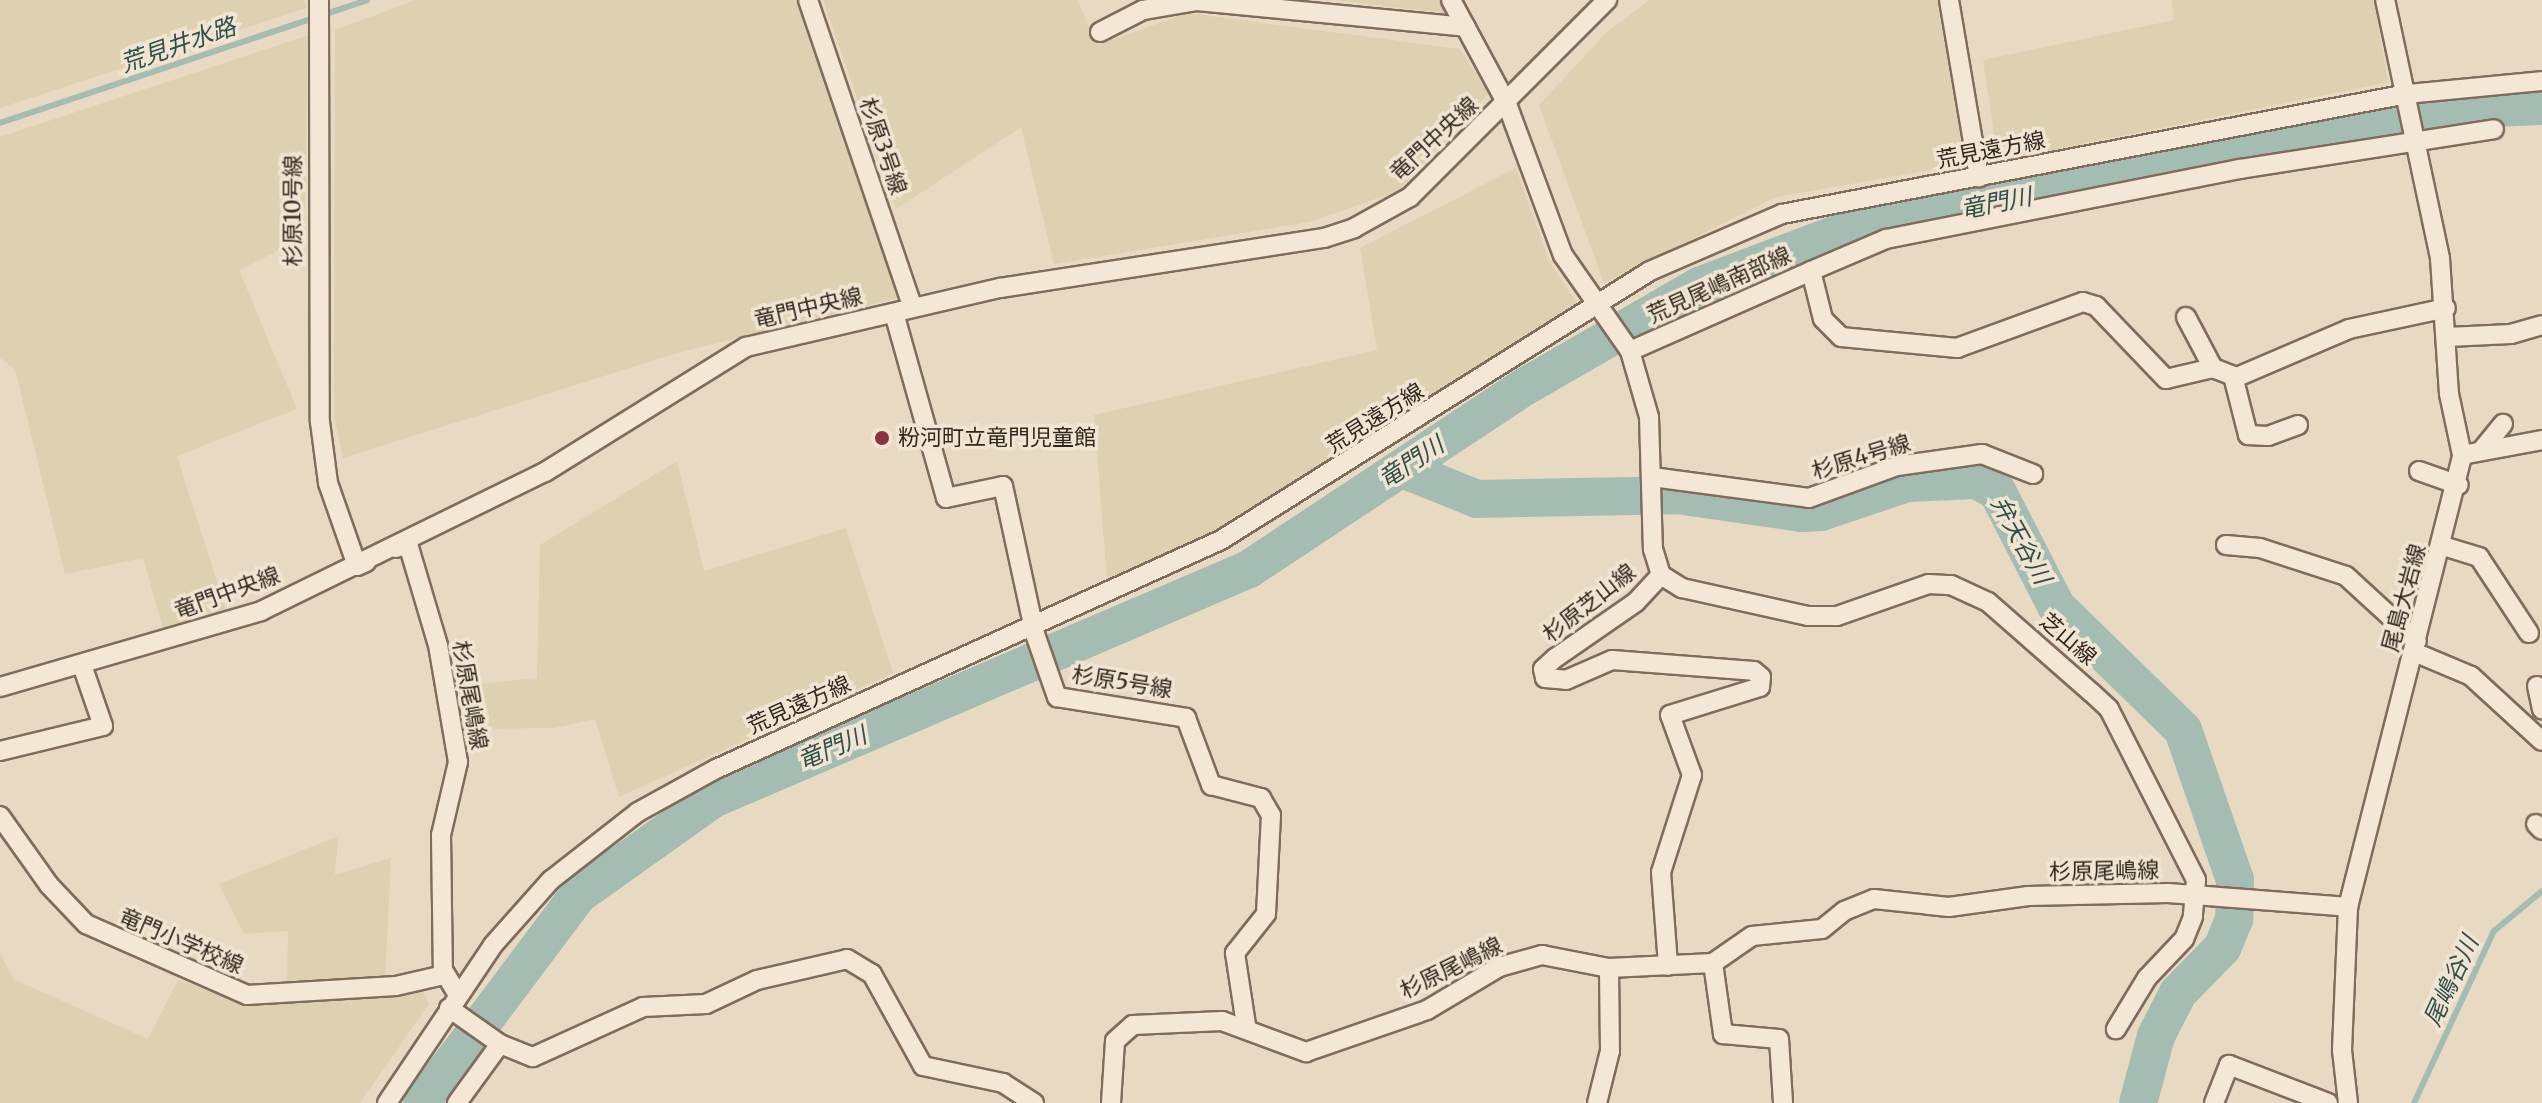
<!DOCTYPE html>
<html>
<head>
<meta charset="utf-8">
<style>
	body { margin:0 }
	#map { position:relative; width:2542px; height:1103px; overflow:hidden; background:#e8d9c3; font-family:Merriweather,"Noto Sans JP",serif }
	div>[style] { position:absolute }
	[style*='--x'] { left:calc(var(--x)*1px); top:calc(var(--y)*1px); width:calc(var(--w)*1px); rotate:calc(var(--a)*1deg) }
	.farmland>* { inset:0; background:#ddd1b1 }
	.stream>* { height:6px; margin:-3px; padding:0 3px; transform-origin:3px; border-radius:3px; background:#a5bcb2 }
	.river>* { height:38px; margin:-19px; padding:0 19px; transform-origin:19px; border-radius:19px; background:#a5bcb2 }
	.roads { filter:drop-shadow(2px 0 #806b5c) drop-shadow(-2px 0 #806b5c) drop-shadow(0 2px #806b5c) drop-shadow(0 -2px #806b5c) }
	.street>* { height:18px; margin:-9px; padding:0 9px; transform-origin:9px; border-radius:9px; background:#f4e7d5 }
	.dots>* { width:22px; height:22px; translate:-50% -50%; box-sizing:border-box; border:4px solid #f1e4d2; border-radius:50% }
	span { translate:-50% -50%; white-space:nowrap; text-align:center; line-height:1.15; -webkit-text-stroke:7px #f1e4d2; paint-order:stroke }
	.street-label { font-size:22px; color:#32261e }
	.poi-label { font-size:22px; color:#32261e }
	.left { translate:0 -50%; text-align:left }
	.water-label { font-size:24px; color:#2f504a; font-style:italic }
</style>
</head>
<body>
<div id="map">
	<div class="farmland">
		<div style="clip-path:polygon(0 0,304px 0,306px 8px,0 108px)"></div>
		<div style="clip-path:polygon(416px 0,797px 0,901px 297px,677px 353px,343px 458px,334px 416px,335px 30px)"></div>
		<div style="clip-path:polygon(823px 0,1077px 0,1098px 45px,1187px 13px,1460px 49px,1489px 93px,1398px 191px,1310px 222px,1054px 264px,1021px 127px,896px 209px)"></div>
		<div style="clip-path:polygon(1334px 0,1444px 0,1452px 14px)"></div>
		<div style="clip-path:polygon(1650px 0,1937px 0,1965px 164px,1776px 197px,1604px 283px,1539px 105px,1608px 31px)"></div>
		<div style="clip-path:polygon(2172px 0,2374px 0,2388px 82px,1998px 161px,1983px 60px,2174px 20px)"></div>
		<div style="clip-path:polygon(309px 35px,304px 238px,239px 270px,297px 409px,177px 456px,226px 610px,163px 628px,143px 558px,65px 574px,15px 369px,0 358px,0 137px)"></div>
		<div style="clip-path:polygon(1516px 168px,1549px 261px,1579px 306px,1421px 410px,1220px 529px,1107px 580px,1094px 415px,1377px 350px,1360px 248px)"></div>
		<div style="clip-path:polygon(677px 461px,704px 571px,846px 528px,893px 673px,619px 797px,595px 719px,554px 728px,468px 729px,458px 686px,537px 678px,540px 545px)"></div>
		<div style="clip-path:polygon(338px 836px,335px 875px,391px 858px,385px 978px,287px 988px,288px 931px,244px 934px,219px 884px)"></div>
		<div style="clip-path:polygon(0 952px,13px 979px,148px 1039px,178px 980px,240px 1002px,422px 989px,429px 1004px,360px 1103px,0 1103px)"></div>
	</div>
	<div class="stream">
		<div style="--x:0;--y:123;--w:387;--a:-18.5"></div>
		<div style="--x:2414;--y:1103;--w:190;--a:-65.1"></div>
		<div style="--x:2494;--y:931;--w:62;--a:-39.8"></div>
	</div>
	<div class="river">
		<div style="--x:1405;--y:470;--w:78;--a:21.9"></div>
		<div style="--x:1477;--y:499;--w:200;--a:-1.1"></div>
		<div style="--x:1677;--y:495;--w:126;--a:8.2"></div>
		<div style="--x:1802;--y:513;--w:19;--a:-3"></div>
		<div style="--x:1821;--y:512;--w:91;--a:-18.6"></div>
		<div style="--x:1907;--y:483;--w:69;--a:-2.5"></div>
		<div style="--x:1976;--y:480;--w:24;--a:28"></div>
		<div style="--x:1997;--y:491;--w:129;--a:62.8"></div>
		<div style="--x:2056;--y:606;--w:177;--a:44.3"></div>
		<div style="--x:2183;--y:730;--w:159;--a:70.9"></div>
		<div style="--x:2235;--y:880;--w:39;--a:91"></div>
		<div style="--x:2234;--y:919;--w:31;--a:112"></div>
		<div style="--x:2222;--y:948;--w:63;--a:134.4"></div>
		<div style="--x:2178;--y:993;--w:48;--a:117.1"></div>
		<div style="--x:2156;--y:1036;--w:69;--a:105"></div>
		<div style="--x:422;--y:1103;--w:260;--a:-53.1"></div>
		<div style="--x:578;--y:895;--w:166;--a:-35.4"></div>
		<div style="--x:713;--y:799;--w:583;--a:-23.22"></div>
		<div style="--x:1249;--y:569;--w:332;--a:-33.5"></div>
		<div style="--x:1526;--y:386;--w:200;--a:-30"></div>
		<div style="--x:1699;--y:286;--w:153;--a:-20.7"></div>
		<div style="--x:1842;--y:232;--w:662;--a:-10.8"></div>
		<div style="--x:2492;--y:108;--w:50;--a:-2.3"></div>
	</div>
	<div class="roads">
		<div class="street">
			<div style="--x:319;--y:0;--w:422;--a:89.9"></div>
			<div style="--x:320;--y:422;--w:62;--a:82.5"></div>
			<div style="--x:328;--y:483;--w:88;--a:70.7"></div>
			<div style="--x:357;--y:566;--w:10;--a:-24"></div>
			<div style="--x:808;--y:0;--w:325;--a:71.2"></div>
			<div style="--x:1451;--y:0;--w:118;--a:61.7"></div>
			<div style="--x:1507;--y:104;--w:161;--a:69.7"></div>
			<div style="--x:1563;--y:255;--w:117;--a:55.1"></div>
			<div style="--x:1630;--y:351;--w:69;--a:73.9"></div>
			<div style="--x:1649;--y:417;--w:132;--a:88.3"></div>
			<div style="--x:1653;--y:549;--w:27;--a:73"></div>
			<div style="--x:1661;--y:575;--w:37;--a:133"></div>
			<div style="--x:1636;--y:602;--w:98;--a:145.3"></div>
			<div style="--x:1555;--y:658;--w:16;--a:137"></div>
			<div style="--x:1543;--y:669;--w:9;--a:77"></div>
			<div style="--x:1545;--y:678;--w:21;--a:5"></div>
			<div style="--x:1566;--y:680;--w:50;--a:-23.5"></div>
			<div style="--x:1612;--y:660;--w:142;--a:4.4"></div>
			<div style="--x:1754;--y:671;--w:9;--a:41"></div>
			<div style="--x:1761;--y:677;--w:10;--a:96"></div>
			<div style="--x:1760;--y:687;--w:94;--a:162.7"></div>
			<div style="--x:1670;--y:715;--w:64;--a:69.9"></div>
			<div style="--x:1692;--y:775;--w:102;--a:107.7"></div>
			<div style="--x:1661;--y:872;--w:94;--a:85.7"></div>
			<div style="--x:1949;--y:0;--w:180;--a:80.4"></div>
			<div style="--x:1100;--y:32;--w:48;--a:-27.1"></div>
			<div style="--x:1143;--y:10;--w:55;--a:-9.5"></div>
			<div style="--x:1197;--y:1;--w:270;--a:5.5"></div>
			<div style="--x:1811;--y:271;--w:82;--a:-23.1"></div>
			<div style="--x:1886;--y:239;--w:361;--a:-11.2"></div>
			<div style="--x:2240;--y:169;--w:257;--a:-8.9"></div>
			<div style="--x:894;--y:313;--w:192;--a:74.3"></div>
			<div style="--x:946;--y:498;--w:58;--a:-11.9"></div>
			<div style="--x:1003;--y:486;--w:151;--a:77.8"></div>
			<div style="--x:1035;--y:634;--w:67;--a:70.8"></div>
			<div style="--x:1057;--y:697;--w:131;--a:9.2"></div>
			<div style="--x:1186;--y:718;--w:72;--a:69.5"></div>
			<div style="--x:1211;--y:785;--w:52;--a:14.6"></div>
			<div style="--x:1261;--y:798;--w:20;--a:60"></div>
			<div style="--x:1271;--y:815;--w:99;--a:92.9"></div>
			<div style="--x:1266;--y:914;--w:50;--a:128.5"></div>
			<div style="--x:1235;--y:953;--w:73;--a:81.3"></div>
			<div style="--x:2186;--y:317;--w:58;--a:62.1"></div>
			<div style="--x:2448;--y:337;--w:63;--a:-2.7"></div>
			<div style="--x:2511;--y:334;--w:32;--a:-16"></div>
			<div style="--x:1630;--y:351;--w:198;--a:-23.8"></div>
			<div style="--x:1811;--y:271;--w:49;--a:76"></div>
			<div style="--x:1823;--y:319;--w:25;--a:45"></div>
			<div style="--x:1841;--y:337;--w:117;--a:5.4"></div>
			<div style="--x:1957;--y:348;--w:134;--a:-20.1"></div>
			<div style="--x:2083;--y:302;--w:14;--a:17"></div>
			<div style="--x:2096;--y:306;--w:101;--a:46.2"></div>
			<div style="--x:2166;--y:379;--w:48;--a:-13.2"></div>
			<div style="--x:2213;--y:368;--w:26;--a:21"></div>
			<div style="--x:2237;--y:377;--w:122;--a:-23.2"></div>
			<div style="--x:2349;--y:329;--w:99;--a:-12.2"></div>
			<div style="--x:2233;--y:376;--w:61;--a:75.7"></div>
			<div style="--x:2248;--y:435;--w:20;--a:3"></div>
			<div style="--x:2268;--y:436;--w:32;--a:-20"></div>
			<div style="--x:2481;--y:451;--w:35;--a:-51"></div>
			<div style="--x:2462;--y:455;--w:81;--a:-10.6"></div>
			<div style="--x:2419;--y:471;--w:42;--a:19.3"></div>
			<div style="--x:1652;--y:477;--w:158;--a:7.6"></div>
			<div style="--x:1809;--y:498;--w:94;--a:-20"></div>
			<div style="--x:1897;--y:466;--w:86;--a:-8"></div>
			<div style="--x:1982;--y:454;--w:55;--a:21.4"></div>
			<div style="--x:2226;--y:545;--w:34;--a:5"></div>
			<div style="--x:2260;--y:548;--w:90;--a:18"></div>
			<div style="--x:2346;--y:576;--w:96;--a:42.5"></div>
			<div style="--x:2443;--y:546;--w:38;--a:17"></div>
			<div style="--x:2479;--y:557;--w:91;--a:56.7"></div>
			<div style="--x:396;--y:548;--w:13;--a:-18"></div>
			<div style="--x:408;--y:544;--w:105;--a:73.5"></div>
			<div style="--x:438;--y:645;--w:119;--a:80.3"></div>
			<div style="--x:458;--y:762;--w:75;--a:103.1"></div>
			<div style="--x:441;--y:835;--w:135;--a:89.2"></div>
			<div style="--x:443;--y:970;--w:29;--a:59"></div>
			<div style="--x:1661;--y:575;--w:25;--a:32"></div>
			<div style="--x:1682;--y:588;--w:129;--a:12.5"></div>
			<div style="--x:1808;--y:616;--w:29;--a:0"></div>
			<div style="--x:1837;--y:616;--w:97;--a:-19.2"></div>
			<div style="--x:1929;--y:584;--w:22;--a:3"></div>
			<div style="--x:1951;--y:585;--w:41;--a:24.7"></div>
			<div style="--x:1988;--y:602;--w:138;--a:41.2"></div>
			<div style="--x:2092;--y:693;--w:23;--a:43"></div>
			<div style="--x:2109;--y:709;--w:192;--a:63"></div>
			<div style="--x:2196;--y:880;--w:37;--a:95"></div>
			<div style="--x:2193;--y:917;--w:24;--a:112"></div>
			<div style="--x:2184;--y:939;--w:54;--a:133.5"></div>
			<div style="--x:2147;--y:978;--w:60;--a:121.3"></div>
			<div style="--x:2414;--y:652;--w:62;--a:22.8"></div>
			<div style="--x:2471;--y:676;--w:96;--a:42.5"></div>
			<div style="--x:2537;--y:686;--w:24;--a:78"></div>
			<div style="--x:0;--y:687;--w:272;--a:-16.2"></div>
			<div style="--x:261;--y:611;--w:316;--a:-26.1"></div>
			<div style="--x:545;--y:472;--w:237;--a:-31.9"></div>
			<div style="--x:746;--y:347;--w:261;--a:-13.1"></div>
			<div style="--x:1000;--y:288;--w:328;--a:-8.8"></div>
			<div style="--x:1324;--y:238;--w:32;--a:-18"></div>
			<div style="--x:1354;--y:228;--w:64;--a:-29"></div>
			<div style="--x:1410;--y:197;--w:279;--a:-45"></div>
			<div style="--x:0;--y:751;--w:106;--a:-13.6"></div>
			<div style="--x:103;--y:726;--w:65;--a:-109"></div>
			<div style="--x:0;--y:816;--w:85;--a:54.6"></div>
			<div style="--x:49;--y:885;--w:54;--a:46.5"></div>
			<div style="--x:86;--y:924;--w:176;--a:23.8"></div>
			<div style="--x:247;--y:995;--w:149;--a:-3.5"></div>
			<div style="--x:396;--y:986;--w:49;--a:-12.9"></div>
			<div style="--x:2536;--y:824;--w:8;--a:45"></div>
			<div style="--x:1713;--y:963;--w:72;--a:82"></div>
			<div style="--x:1723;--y:1034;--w:56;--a:5.1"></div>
			<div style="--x:1779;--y:1039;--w:64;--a:86.4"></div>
			<div style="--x:449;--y:1008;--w:62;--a:35.2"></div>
			<div style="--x:500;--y:1044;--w:35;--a:22"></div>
			<div style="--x:533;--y:1057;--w:121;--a:-24.4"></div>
			<div style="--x:643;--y:1007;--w:63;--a:-2.7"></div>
			<div style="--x:706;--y:1004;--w:56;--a:-25.2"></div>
			<div style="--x:757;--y:980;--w:92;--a:-13.1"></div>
			<div style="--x:847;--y:959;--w:29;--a:31"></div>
			<div style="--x:872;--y:974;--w:105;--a:61"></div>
			<div style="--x:923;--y:1066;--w:82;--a:12"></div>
			<div style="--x:1003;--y:1083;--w:37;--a:33"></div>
			<div style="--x:387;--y:1103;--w:190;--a:-56.1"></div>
			<div style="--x:493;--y:945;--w:87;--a:-48.3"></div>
			<div style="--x:551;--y:880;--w:110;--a:-38"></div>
			<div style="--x:638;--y:812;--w:89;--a:-28.9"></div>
			<div style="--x:716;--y:769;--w:554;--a:-24.39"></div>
			<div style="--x:1221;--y:540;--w:506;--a:-32.09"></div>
			<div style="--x:1650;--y:271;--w:144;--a:-23.4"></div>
			<div style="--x:1782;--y:214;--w:636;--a:-10.87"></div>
			<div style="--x:2407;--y:94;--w:136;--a:-5.5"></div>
			<div style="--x:457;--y:1103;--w:73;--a:-53.9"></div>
			<div style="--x:1111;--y:1103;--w:62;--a:-86.3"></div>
			<div style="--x:1115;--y:1041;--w:24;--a:-42"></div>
			<div style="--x:1133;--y:1025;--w:89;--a:-2.6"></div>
			<div style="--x:1222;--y:1021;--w:90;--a:20.3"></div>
			<div style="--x:1306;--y:1052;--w:128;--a:-19.1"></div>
			<div style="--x:1427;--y:1010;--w:84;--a:-30.8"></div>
			<div style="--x:1499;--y:967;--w:45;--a:-15.6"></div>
			<div style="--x:1542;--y:955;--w:68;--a:11"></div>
			<div style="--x:1609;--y:968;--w:104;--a:-2.8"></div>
			<div style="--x:1713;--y:963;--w:47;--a:-34.7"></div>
			<div style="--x:1752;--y:936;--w:70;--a:-5.7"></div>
			<div style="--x:1822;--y:929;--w:28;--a:-39"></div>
			<div style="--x:1844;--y:911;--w:32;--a:-22"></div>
			<div style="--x:1874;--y:899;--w:75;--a:6.1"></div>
			<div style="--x:1949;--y:907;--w:80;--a:-7.9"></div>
			<div style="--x:2028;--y:896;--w:140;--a:-1.2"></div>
			<div style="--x:2168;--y:893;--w:181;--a:4.4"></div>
			<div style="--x:1597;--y:1103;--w:54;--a:-76"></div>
			<div style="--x:1610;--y:1051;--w:83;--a:-90.7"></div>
			<div style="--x:2214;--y:1103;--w:41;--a:-68.5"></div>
			<div style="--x:2229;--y:1065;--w:106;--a:21"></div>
			<div style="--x:2348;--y:1103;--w:53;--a:-96.5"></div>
			<div style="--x:2342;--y:1050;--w:143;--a:-87.6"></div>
			<div style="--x:2348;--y:907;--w:466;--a:-75.8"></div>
			<div style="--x:2462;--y:455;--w:62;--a:-102"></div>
			<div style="--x:2449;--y:394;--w:136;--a:-93.8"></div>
			<div style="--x:2440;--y:258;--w:264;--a:-102"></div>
		</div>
	</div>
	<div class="dots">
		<div style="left:882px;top:438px;background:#89333d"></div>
	</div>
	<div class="street-label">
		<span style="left:1434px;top:139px;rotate:-43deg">竜門中央線</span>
		<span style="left:883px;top:146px;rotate:71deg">杉原3号線</span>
		<span style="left:1991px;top:150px;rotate:-11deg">荒見遠方線</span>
		<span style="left:293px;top:211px;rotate:-90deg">杉原10号線</span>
		<span style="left:1719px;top:285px;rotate:-24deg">荒見尾嶋南部線</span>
		<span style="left:808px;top:308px;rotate:-13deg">竜門中央線</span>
		<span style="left:1375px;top:418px;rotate:-32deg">荒見遠方線</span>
		<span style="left:1861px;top:457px;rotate:-17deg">杉原4号線</span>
		<span style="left:227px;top:593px;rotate:-20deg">竜門中央線</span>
		<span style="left:2404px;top:598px;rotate:-75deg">尾島大岩線</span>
		<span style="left:1589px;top:603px;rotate:-38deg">杉原芝山線</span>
		<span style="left:2068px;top:639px;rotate:41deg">芝山線</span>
		<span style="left:1122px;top:682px;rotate:9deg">杉原5号線</span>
		<span style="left:470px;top:695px;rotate:80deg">杉原尾嶋線</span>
		<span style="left:799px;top:705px;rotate:-24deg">荒見遠方線</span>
		<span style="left:2104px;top:871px;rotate:-1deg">杉原尾嶋線</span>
		<span style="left:181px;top:941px;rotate:23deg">竜門小学校線</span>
		<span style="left:1451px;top:968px;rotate:-26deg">杉原尾嶋線</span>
	</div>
	<div class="poi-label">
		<span class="left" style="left:898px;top:438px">粉河町立竜門児童館</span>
	</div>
	<div class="water-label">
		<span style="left:178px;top:45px;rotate:-19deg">荒見井水路</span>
		<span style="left:1996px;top:203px;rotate:-11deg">竜門川</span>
		<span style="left:1411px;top:462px;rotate:-33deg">竜門川</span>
		<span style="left:2021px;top:540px;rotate:61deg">弁天谷川</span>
		<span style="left:832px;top:748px;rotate:-23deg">竜門川</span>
		<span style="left:2451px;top:981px;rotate:-65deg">尾嶋谷川</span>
	</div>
</div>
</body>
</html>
